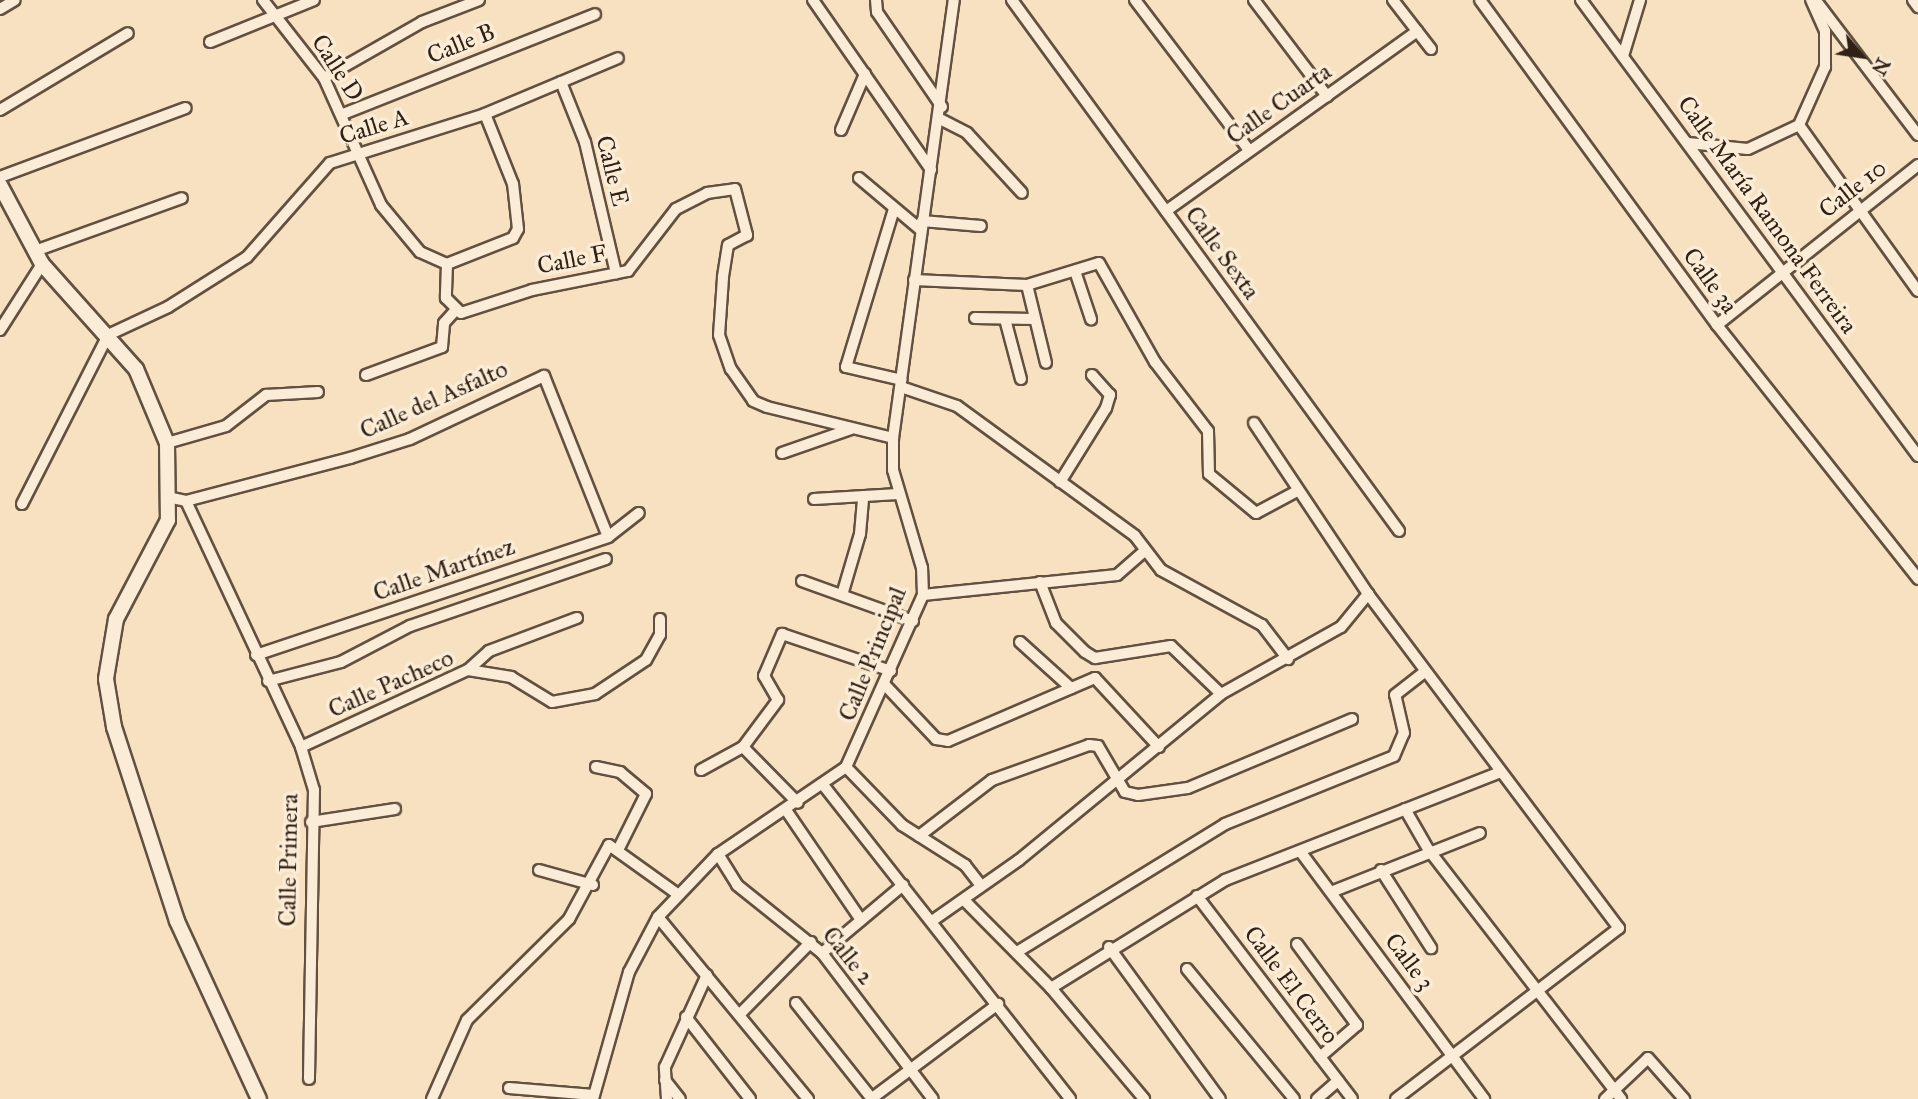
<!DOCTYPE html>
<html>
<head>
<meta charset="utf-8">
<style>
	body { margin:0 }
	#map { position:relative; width:1918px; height:1099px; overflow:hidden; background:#f7e1c0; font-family:"IM FELL Great Primer",serif }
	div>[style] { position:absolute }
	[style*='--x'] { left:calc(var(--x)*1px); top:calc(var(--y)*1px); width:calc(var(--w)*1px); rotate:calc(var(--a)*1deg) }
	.roads { filter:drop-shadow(2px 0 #625040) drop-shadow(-2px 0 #625040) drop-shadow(0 2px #625040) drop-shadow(0 -2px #625040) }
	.street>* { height:10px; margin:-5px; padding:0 5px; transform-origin:5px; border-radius:5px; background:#faecd6 }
	.secondary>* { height:14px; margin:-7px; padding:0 7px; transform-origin:7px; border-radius:7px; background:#faecd6 }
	span { translate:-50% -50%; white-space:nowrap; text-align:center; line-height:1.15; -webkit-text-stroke:7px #faecd6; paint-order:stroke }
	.street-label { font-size:24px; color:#302015 }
	.north { position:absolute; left:1827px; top:21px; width:70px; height:70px; -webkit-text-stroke:5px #faecd6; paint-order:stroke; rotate:119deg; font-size:19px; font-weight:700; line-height:28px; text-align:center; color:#302015 }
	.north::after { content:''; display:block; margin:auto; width:24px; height:32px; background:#302015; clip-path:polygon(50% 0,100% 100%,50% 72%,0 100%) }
</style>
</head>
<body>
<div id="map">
	<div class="roads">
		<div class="street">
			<div style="--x:263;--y:0;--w:99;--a:52"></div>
			<div style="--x:324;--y:78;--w:139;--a:65.8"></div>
			<div style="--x:381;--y:205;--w:61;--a:50.3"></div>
			<div style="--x:420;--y:252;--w:30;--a:24"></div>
			<div style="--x:447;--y:264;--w:71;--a:-21.5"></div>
			<div style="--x:513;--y:238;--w:10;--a:-61"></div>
			<div style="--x:518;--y:229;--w:45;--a:-96.3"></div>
			<div style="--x:513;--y:184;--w:75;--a:-111.8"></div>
			<div style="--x:813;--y:0;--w:207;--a:55.2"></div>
			<div style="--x:876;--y:0;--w:12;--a:85"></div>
			<div style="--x:877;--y:12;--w:115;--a:55.6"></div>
			<div style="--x:1012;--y:0;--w:657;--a:53.91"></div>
			<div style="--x:1135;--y:0;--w:188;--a:52.8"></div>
			<div style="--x:1254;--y:0;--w:121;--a:52.8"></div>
			<div style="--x:1393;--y:0;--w:62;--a:52.2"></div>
			<div style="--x:1480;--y:0;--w:402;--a:53.9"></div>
			<div style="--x:1717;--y:325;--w:324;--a:51.6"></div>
			<div style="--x:1581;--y:0;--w:567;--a:53.53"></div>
			<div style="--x:1913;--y:0;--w:9;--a:54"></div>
			<div style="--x:1817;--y:2;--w:167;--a:52.8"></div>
			<div style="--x:0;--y:9;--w:17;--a:-31"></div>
			<div style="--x:210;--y:42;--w:112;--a:-22"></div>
			<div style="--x:1623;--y:56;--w:59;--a:-73.1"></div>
			<div style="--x:324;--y:78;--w:113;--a:-29.7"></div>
			<div style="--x:422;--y:22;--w:61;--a:-21.1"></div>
			<div style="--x:561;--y:82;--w:65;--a:68.2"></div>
			<div style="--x:585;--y:142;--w:135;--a:76.7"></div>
			<div style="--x:0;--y:110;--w:149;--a:-31"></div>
			<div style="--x:343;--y:114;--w:271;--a:-21.6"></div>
			<div style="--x:940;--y:119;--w:30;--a:27"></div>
			<div style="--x:967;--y:133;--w:81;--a:47.5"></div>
			<div style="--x:1799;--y:125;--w:204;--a:54.4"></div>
			<div style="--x:841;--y:130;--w:61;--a:-66.8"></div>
			<div style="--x:1688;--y:143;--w:60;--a:5.7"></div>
			<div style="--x:1748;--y:149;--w:56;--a:-25.2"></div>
			<div style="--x:1799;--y:125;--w:64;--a:-65.9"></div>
			<div style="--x:1825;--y:67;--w:36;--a:-90"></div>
			<div style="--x:1825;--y:31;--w:34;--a:-114"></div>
			<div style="--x:0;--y:177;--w:198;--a:-20.4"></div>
			<div style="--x:859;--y:178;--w:81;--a:40"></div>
			<div style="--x:894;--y:209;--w:165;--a:106.9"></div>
			<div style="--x:846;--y:367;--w:57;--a:13.1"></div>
			<div style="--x:1166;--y:211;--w:309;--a:-35.6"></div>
			<div style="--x:922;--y:221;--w:59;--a:4.8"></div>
			<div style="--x:35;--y:251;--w:156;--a:-19.8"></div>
			<div style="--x:447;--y:264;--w:34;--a:92"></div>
			<div style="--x:446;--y:298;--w:21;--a:45"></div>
			<div style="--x:461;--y:313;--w:75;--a:-17.9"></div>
			<div style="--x:532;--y:290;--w:98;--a:-11.2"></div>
			<div style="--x:628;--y:271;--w:78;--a:-52.3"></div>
			<div style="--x:676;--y:209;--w:35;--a:-27"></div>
			<div style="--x:707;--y:193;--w:28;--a:-8"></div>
			<div style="--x:735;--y:189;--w:48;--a:75.4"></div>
			<div style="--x:747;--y:235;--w:21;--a:152"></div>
			<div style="--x:728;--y:245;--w:33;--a:99"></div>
			<div style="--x:723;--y:278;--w:57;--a:94"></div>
			<div style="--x:719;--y:335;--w:36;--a:71"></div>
			<div style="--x:731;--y:369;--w:39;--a:55"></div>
			<div style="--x:753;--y:401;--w:15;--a:23"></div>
			<div style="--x:767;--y:407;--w:130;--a:13.8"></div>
			<div style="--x:1075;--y:271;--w:51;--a:71.6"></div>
			<div style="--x:914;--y:280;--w:113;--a:2.5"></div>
			<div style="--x:1027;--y:285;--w:75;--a:-17"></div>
			<div style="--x:1099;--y:263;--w:114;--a:60.5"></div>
			<div style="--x:1155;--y:362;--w:87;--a:52.5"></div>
			<div style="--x:1208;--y:431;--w:43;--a:88.7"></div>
			<div style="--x:1209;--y:474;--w:61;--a:39.7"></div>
			<div style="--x:1256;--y:513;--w:47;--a:-28.2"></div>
			<div style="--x:1027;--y:285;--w:80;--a:76.3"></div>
			<div style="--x:975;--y:318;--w:59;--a:1"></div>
			<div style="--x:1005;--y:319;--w:62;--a:75.1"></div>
			<div style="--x:1717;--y:325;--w:257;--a:-38.5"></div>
			<div style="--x:0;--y:330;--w:78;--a:-57.5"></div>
			<div style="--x:366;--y:375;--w:81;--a:-20.2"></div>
			<div style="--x:442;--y:347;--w:24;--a:-85"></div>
			<div style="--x:444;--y:323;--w:15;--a:-48"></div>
			<div style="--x:901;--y:387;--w:59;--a:18.7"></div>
			<div style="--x:957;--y:406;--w:220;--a:36.1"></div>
			<div style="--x:1135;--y:536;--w:43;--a:52.6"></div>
			<div style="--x:1161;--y:570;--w:115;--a:28.6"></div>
			<div style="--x:1262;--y:625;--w:43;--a:52.6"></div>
			<div style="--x:1254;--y:423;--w:206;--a:56.3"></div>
			<div style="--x:1368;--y:594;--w:418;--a:53.1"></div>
			<div style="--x:1619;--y:928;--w:281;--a:142.5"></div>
			<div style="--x:167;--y:443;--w:61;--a:-16.1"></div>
			<div style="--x:226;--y:426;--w:51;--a:-37.8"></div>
			<div style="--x:266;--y:395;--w:52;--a:-3.3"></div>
			<div style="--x:782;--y:453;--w:73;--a:-19.2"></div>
			<div style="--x:1060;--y:482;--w:87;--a:-58.1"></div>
			<div style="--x:1106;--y:408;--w:14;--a:-73"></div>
			<div style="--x:1110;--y:395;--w:27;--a:-132"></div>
			<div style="--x:172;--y:498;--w:14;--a:12"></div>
			<div style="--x:186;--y:501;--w:170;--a:-14.7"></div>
			<div style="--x:350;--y:458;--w:63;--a:-17.6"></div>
			<div style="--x:410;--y:439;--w:148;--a:-25.2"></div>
			<div style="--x:544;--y:376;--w:173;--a:68.3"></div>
			<div style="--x:814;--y:499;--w:84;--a:-3.4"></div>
			<div style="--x:186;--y:501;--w:272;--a:64.9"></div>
			<div style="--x:301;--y:747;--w:45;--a:73.2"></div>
			<div style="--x:314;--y:790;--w:289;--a:91"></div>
			<div style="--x:22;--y:504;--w:190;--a:-63"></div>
			<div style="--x:108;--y:335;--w:66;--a:-25"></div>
			<div style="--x:168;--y:307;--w:93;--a:-32.3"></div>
			<div style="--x:247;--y:257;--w:125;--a:-48.6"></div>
			<div style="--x:330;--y:163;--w:163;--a:-17.5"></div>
			<div style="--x:485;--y:114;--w:144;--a:-22.8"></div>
			<div style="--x:802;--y:581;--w:118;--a:19.8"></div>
			<div style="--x:1040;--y:582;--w:44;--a:68.7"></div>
			<div style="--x:1056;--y:623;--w:41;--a:45"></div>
			<div style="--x:1085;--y:652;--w:12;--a:31"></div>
			<div style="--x:1095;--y:658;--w:77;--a:-9"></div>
			<div style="--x:1171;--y:646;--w:69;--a:43.8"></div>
			<div style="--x:842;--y:595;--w:64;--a:-73.6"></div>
			<div style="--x:860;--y:534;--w:38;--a:-85"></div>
			<div style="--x:923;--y:595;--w:195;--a:-5.9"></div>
			<div style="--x:1117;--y:575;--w:33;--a:-41"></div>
			<div style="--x:1020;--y:642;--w:69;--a:42"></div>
			<div style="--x:256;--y:655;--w:371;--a:-18.5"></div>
			<div style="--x:608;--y:537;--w:39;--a:-38"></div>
			<div style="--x:468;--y:670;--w:28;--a:-42"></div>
			<div style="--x:489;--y:651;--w:94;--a:-20.6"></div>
			<div style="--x:268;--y:681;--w:75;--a:-14.6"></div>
			<div style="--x:341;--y:662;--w:78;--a:-27.6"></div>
			<div style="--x:410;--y:626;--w:207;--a:-18.9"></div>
			<div style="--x:885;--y:685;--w:74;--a:46.6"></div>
			<div style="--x:936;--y:739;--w:12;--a:9"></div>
			<div style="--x:948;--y:741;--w:160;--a:-23.2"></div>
			<div style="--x:1095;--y:678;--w:94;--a:47.2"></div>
			<div style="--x:301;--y:747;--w:184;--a:-24.8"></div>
			<div style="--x:468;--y:670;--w:44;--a:9.2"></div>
			<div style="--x:511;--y:677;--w:48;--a:31.4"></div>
			<div style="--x:552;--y:702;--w:44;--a:-10.5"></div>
			<div style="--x:595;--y:694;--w:61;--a:-33.7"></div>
			<div style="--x:646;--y:660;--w:29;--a:-61"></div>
			<div style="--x:660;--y:635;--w:16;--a:-90"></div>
			<div style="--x:743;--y:747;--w:78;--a:45.5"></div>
			<div style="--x:596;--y:767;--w:25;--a:12"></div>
			<div style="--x:620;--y:772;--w:34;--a:40"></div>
			<div style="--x:646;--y:794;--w:60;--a:116.6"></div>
			<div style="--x:846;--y:767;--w:81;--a:46"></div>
			<div style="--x:902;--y:825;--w:75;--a:32.4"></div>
			<div style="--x:965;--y:865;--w:23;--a:52"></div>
			<div style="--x:701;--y:770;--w:48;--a:-28.7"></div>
			<div style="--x:743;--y:747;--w:59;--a:-53.3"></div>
			<div style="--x:778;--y:700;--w:28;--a:-120"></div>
			<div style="--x:764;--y:676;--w:46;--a:-66.8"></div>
			<div style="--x:782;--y:634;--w:115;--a:18.7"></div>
			<div style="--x:824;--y:786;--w:398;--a:51.8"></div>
			<div style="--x:1405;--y:809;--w:46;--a:60.1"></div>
			<div style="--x:1428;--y:849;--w:316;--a:52.3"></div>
			<div style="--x:786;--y:810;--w:133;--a:55.7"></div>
			<div style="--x:311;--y:822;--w:85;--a:-8.8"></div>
			<div style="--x:919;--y:836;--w:92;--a:-37.5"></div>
			<div style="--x:992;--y:780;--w:103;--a:-19.8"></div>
			<div style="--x:1089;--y:745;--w:9;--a:6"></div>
			<div style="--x:1098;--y:746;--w:53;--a:59.6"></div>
			<div style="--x:1125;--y:792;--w:13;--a:13"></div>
			<div style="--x:1138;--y:795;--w:50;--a:-8"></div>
			<div style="--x:1188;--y:788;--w:178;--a:-22.8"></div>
			<div style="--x:1300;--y:851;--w:309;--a:53.4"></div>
			<div style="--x:718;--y:854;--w:36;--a:58"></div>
			<div style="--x:737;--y:885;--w:109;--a:38.7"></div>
			<div style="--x:822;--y:953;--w:183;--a:52.8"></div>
			<div style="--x:539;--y:870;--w:56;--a:15.5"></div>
			<div style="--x:1381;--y:870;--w:93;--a:57.3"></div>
			<div style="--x:1331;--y:892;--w:160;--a:-21.6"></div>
			<div style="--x:1197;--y:896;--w:255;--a:52.6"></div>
			<div style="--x:964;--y:900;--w:124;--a:45.3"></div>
			<div style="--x:1051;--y:988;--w:145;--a:50"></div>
			<div style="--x:658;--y:917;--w:236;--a:50.5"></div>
			<div style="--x:932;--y:921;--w:106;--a:-35"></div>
			<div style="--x:1019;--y:860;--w:261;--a:-39.4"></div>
			<div style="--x:1221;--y:694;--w:137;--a:-29.2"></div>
			<div style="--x:1341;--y:627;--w:43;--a:-50.7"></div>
			<div style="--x:1297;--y:944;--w:101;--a:53.5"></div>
			<div style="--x:1357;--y:1025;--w:49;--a:139.1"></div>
			<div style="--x:1109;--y:947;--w:188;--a:53.9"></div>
			<div style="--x:1017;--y:952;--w:244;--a:-31.6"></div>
			<div style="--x:1225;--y:824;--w:182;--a:-21.9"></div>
			<div style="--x:1394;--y:756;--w:25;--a:-67"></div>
			<div style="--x:1404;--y:733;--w:39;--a:-103"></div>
			<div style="--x:1395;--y:695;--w:37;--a:-38"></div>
			<div style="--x:822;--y:953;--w:106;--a:-40"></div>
			<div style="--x:1187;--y:969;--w:168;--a:50.5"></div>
			<div style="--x:1051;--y:988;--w:205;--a:-31.8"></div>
			<div style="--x:1225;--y:880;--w:296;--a:-21.4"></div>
			<div style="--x:796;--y:1003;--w:122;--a:51.6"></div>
			<div style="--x:740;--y:1014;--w:101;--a:-45.4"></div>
			<div style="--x:686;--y:1017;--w:104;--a:52"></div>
			<div style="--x:665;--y:1080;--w:24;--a:52"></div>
			<div style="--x:509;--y:1088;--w:85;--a:4.7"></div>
			<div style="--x:432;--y:1099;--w:86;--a:-66.1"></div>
			<div style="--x:467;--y:1020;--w:144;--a:-44.7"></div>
			<div style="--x:569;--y:919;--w:84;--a:-61.6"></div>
			<div style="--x:609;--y:845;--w:82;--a:35.6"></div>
			<div style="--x:593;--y:1099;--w:132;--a:-74.2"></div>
			<div style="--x:629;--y:972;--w:62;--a:-62.2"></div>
			<div style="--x:658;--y:917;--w:87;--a:-46.4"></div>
			<div style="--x:718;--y:854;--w:155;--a:-34.2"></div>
			<div style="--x:846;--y:767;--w:188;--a:-65.9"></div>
			<div style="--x:923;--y:595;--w:27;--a:-92"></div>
			<div style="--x:922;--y:568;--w:102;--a:-106.5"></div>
			<div style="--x:893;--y:470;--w:32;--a:-90"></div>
			<div style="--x:893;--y:438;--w:442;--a:-82.1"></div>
			<div style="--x:667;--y:1099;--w:32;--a:-94"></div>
			<div style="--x:665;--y:1067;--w:101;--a:-65.5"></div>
			<div style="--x:871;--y:1099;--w:159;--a:-36.8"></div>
			<div style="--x:1317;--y:1099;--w:28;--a:-41"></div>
			<div style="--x:1605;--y:1099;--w:59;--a:-43.6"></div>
			<div style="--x:1648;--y:1058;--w:55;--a:48.7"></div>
		</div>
		<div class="secondary">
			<div style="--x:0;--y:185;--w:89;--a:62"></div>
			<div style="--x:42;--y:264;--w:141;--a:48.2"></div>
			<div style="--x:136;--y:369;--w:80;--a:67.3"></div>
			<div style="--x:167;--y:443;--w:77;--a:89.3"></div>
			<div style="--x:168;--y:520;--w:112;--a:117.7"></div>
			<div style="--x:116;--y:619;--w:61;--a:99.5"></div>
			<div style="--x:106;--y:679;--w:49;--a:80.5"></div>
			<div style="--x:114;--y:727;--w:204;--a:72"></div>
			<div style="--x:177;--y:921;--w:196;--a:65.3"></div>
		</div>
	</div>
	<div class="street-label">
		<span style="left:461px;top:44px;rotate:-22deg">Calle B</span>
		<span style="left:337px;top:68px;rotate:57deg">Calle D</span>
		<span style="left:1279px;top:104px;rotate:-35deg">Calle Cuarta</span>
		<span style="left:374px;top:127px;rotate:-17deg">Calle A</span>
		<span style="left:612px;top:171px;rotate:76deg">Calle E</span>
		<span style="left:1853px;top:189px;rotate:-38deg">Calle 10</span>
		<span style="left:1767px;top:215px;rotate:54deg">Calle María Ramona Ferreira</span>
		<span style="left:1222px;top:253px;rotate:54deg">Calle Sexta</span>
		<span style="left:572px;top:260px;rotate:-11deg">Calle F</span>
		<span style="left:1710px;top:281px;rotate:54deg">Calle 3a</span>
		<span style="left:434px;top:400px;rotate:-24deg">Calle del Asfalto</span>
		<span style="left:444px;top:570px;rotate:-19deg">Calle Martínez</span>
		<span style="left:873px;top:654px;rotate:-68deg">Calle Principal</span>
		<span style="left:391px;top:684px;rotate:-24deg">Calle Pacheco</span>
		<span style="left:289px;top:860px;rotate:-89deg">Calle Primera</span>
		<span style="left:848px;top:956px;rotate:51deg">Calle 2</span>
		<span style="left:1409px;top:962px;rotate:53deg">Calle 3</span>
		<span style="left:1291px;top:985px;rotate:53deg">Calle El Cerro</span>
	</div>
	<div class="north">N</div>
</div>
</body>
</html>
